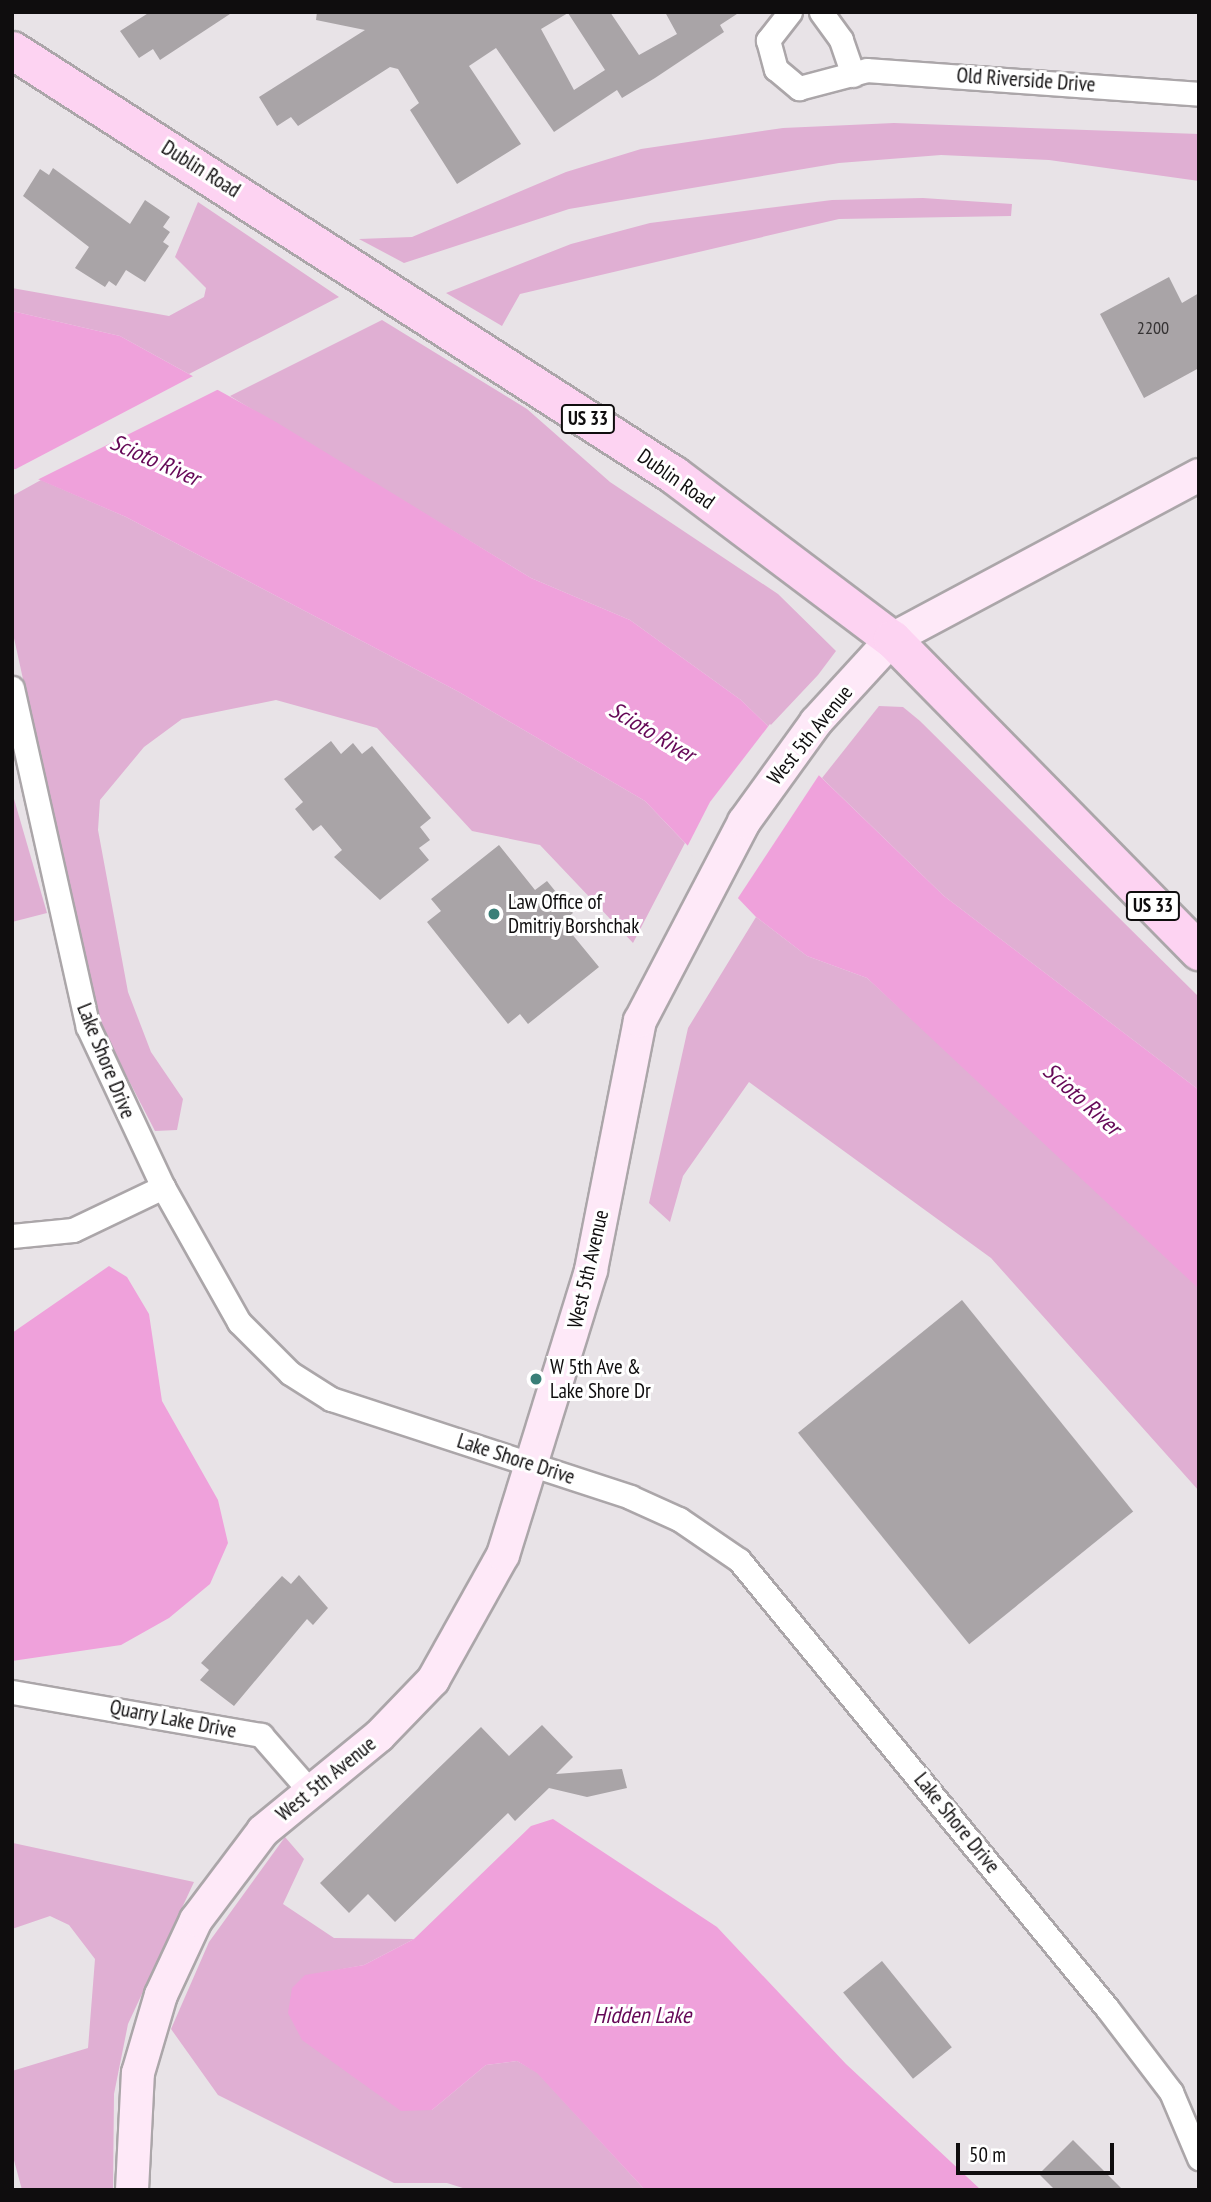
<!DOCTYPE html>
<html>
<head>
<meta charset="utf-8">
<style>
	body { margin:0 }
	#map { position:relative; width:1211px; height:2202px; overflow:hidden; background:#e8e3e7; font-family:"PT Sans Narrow",sans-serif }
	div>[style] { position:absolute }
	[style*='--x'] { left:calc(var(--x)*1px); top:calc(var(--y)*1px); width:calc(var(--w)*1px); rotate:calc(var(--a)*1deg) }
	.green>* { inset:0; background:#e0afd3 }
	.water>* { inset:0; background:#efa1db }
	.pier>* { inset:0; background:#e8e3e7 }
	.building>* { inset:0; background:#a9a4a7; transform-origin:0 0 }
	.roads { filter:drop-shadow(2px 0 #aba6a9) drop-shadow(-2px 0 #aba6a9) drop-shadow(0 2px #aba6a9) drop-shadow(0 -2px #aba6a9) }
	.minor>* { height:23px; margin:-11.5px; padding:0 11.5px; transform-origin:11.5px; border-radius:11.5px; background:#fff }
	.secondary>* { height:32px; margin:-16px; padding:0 16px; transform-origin:16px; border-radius:16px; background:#fee9f8 }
	.primary>* { height:37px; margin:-18.5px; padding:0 18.5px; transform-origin:18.5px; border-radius:18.5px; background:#fdd3f2 }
	.dots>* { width:19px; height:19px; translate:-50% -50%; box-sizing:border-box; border:4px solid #fff; border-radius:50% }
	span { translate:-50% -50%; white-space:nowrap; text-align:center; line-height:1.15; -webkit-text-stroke:6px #fff; paint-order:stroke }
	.number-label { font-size:18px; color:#363334 }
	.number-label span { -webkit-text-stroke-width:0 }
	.shield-label span { padding:2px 5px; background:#fff; border:2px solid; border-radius:5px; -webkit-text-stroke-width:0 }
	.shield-label { font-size:19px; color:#0f0d0e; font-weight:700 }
	.street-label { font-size:21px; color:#0f0d0e }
	.poi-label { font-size:21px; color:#0f0d0e }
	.left { translate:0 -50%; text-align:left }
	.water-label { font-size:23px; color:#650857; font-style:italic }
	.frame { position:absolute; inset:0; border:14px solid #0f0d0e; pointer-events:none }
	.scale { position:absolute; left:956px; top:2143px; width:158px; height:32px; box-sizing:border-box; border:4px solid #0f0d0e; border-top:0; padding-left:9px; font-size:21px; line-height:24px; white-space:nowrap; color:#0f0d0e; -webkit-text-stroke:5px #fff; paint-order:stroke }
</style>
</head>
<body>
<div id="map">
	<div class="green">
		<div style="clip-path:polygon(894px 123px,1199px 134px,1199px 181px,1049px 160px,941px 155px,839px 163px,569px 209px,404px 263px,359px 239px,412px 237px,566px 172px,641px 149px,783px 128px)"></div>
		<div style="clip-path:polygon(923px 198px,1012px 204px,1011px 216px,839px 219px,520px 294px,502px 326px,446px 293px,571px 244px,650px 223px,832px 200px)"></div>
		<div style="clip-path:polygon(198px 202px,339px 297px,189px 374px,120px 336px,12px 311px,12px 288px,169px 316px,204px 297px,206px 288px,175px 257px)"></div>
		<div style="clip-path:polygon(382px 320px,527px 409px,610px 482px,778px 594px,836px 651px,818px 675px,769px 727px,741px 700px,630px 620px,531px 578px,230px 396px)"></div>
		<div style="clip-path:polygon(41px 480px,126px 517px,459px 692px,645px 801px,685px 843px,633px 943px,540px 845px,472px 831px,377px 728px,276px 700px,182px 719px,144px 747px,100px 800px,98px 830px,128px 992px,151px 1052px,183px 1099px,177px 1130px,155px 1131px,98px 1021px,12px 629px,12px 496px)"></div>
		<div style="clip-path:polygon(879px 706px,903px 707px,920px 721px,1199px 997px,1199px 1090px,944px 896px,822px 778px)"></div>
		<div style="clip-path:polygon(12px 792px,47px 913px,12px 922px)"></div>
		<div style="clip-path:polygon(756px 917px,807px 956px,867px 978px,1182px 1267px,1199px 1289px,1199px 1491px,991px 1258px,749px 1082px,683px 1176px,670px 1222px,649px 1203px,688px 1028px)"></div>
		<div style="clip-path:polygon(285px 1837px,304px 1859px,283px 1904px,334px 1938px,414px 1939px,364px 1965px,305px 1976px,432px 2110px,486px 2065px,517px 2061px,537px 2072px,645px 2190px,469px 2190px,447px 2183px,394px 2183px,218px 2095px,171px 2029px,209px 1942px)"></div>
		<div style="clip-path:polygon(13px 1843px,194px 1882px,128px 2024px,114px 2094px,113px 2190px,22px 2190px,12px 2153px,12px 2071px,88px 2048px,95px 1959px,69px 1925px,50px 1916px,12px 1929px)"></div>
	</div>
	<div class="water">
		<div style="clip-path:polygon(12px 311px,120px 336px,276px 422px,531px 578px,630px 620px,741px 700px,944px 896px,1199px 1090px,1199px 1289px,867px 978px,807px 956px,756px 917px,645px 801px,459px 692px,126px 517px,12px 468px)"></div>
		<div style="clip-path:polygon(109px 1266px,127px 1277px,149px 1314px,162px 1401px,218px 1500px,228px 1543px,210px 1584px,169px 1618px,121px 1645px,12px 1661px,12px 1333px)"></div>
		<div style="clip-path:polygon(553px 1819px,717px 1927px,846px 2064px,981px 2190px,645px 2190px,537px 2073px,517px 2061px,486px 2065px,432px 2110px,401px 2111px,302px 2040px,288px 2013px,292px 1988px,305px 1975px,364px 1965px,414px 1939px,531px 1826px)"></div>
	</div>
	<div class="pier">
		<div style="clip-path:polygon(197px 374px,221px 388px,35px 481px,12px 471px)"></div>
		<div style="clip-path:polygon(770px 724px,821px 772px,736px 901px,686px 849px,710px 802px)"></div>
	</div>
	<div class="building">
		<div style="clip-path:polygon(150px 12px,233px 12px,160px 60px,153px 49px,139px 58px,120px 31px)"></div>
		<div style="clip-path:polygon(evenodd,317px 12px,610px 12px,639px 55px,677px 34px,665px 12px,740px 12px,720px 25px,724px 32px,655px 78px,622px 98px,617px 90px,554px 132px,496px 48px,469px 66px,521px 144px,457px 184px,410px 110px,419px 103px,398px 69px,390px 67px,298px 126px,291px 117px,277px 126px,259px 97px,365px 30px,316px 20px,317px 12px,568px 13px,605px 70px,574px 90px,541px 29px,568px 13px)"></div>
		<div style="clip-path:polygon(53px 168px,130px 224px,145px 200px,170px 217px,163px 227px,170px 232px,163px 242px,169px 246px,145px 282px,126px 270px,116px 286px,109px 281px,105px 287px,75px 268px,89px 247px,23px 196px,40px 169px,49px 175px)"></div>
		<div style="clip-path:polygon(1169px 277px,1182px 303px,1199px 293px,1199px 368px,1144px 398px,1100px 314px)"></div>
		<div style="clip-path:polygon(331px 741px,341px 754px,353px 743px,362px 754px,372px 746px,431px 818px,420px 827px,430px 840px,419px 848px,429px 860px,380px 900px,334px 857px,342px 850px,321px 825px,313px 831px,295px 809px,303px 802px,284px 779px)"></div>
		<div style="clip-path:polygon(499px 845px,535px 890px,547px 881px,573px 913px,562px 922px,599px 967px,528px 1024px,520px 1014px,508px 1024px,427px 922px,441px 911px,431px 899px)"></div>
		<div style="left:962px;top:1300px;width:272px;height:211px;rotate:51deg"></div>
		<div style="clip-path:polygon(299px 1575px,328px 1608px,313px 1625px,307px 1619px,234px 1706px,200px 1680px,209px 1670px,201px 1663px,282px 1576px,291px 1584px)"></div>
		<div style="clip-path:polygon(542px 1725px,573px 1757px,556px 1774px,622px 1769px,627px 1788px,587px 1797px,549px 1788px,515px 1821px,508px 1813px,395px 1922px,368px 1894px,349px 1913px,320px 1883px,481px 1727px,509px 1756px)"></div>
		<div style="left:882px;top:1961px;width:111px;height:50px;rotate:51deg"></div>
		<div style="clip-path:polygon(1073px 2140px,1123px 2190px,1055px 2190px,1039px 2174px)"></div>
	</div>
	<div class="roads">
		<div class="minor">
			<div style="--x:790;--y:12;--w:36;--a:128"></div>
			<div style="--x:768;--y:40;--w:30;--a:75"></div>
			<div style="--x:776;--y:69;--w:30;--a:40"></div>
			<div style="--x:799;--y:88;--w:70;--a:-14.8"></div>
			<div style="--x:867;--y:70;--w:333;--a:4.1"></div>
			<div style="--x:821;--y:12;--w:34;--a:54"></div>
			<div style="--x:841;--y:40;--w:37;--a:71"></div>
			<div style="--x:12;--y:688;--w:347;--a:77.4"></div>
			<div style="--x:88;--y:1027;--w:177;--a:64.9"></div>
			<div style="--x:163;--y:1187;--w:155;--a:60.6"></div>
			<div style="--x:239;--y:1322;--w:72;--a:45"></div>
			<div style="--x:290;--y:1373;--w:49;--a:32.4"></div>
			<div style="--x:331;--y:1399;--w:315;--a:18.1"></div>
			<div style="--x:630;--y:1497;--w:54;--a:24.2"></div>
			<div style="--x:679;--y:1519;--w:73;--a:34.3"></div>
			<div style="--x:739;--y:1560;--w:580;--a:50.6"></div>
			<div style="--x:1107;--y:2008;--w:106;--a:52.7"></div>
			<div style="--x:1171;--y:2092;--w:72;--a:67"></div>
			<div style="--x:12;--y:1236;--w:61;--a:-5.6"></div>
			<div style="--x:73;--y:1230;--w:100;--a:-25.5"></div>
			<div style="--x:12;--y:1692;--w:253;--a:9.8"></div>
			<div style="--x:261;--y:1735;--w:73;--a:48.9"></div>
		</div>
		<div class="secondary">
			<div style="--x:132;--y:2190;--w:117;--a:-87.1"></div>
			<div style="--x:138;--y:2073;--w:81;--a:-73.6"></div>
			<div style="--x:161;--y:1995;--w:83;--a:-65"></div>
			<div style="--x:196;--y:1920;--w:111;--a:-53"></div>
			<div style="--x:263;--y:1831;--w:150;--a:-39.3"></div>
			<div style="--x:379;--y:1736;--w:78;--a:-46"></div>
			<div style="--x:433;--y:1680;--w:143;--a:-60.8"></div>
			<div style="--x:503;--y:1555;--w:298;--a:-72.8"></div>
			<div style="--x:591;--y:1270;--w:254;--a:-78.9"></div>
			<div style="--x:640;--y:1021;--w:225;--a:-62.4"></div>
			<div style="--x:744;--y:822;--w:123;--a:-54.2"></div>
			<div style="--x:816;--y:722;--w:113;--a:-47.5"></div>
			<div style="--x:892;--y:639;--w:348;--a:-28.1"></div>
		</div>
		<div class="primary">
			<div style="--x:12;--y:50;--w:787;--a:32.7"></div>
			<div style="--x:674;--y:475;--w:273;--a:37"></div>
			<div style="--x:892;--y:639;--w:438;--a:45.5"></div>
		</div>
	</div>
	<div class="dots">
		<div style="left:494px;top:914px;background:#397f78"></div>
		<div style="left:536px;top:1379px;background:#397f78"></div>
	</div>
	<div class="number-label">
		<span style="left:1153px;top:328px">2200</span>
	</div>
	<div class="shield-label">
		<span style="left:588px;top:419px">US 33</span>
		<span style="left:1153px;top:906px">US 33</span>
	</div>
	<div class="street-label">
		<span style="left:1026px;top:80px;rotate:4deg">Old Riverside Drive</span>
		<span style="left:201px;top:169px;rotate:32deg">Dublin Road</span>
		<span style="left:676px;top:479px;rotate:35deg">Dublin Road</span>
		<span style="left:810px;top:735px;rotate:-51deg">West 5th Avenue</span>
		<span style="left:106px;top:1061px;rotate:68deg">Lake Shore Drive</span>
		<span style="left:588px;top:1269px;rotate:-77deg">West 5th Avenue</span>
		<span style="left:516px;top:1459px;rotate:18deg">Lake Shore Drive</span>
		<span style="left:173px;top:1719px;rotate:11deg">Quarry Lake Drive</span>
		<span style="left:326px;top:1779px;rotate:-39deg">West 5th Avenue</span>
		<span style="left:957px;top:1823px;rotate:51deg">Lake Shore Drive</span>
	</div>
	<div class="poi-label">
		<span class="left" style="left:508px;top:914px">Law Office of<br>Dmitriy Borshchak</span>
		<span class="left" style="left:550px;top:1379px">W 5th Ave &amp;<br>Lake Shore Dr</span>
	</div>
	<div class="water-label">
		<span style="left:155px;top:460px;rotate:24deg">Scioto River</span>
		<span style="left:652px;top:732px;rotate:31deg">Scioto River</span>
		<span style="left:1082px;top:1099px;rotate:42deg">Scioto River</span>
		<span style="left:642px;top:2015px">Hidden Lake</span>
	</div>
	<div class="frame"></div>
	<div class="scale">50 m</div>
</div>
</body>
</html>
